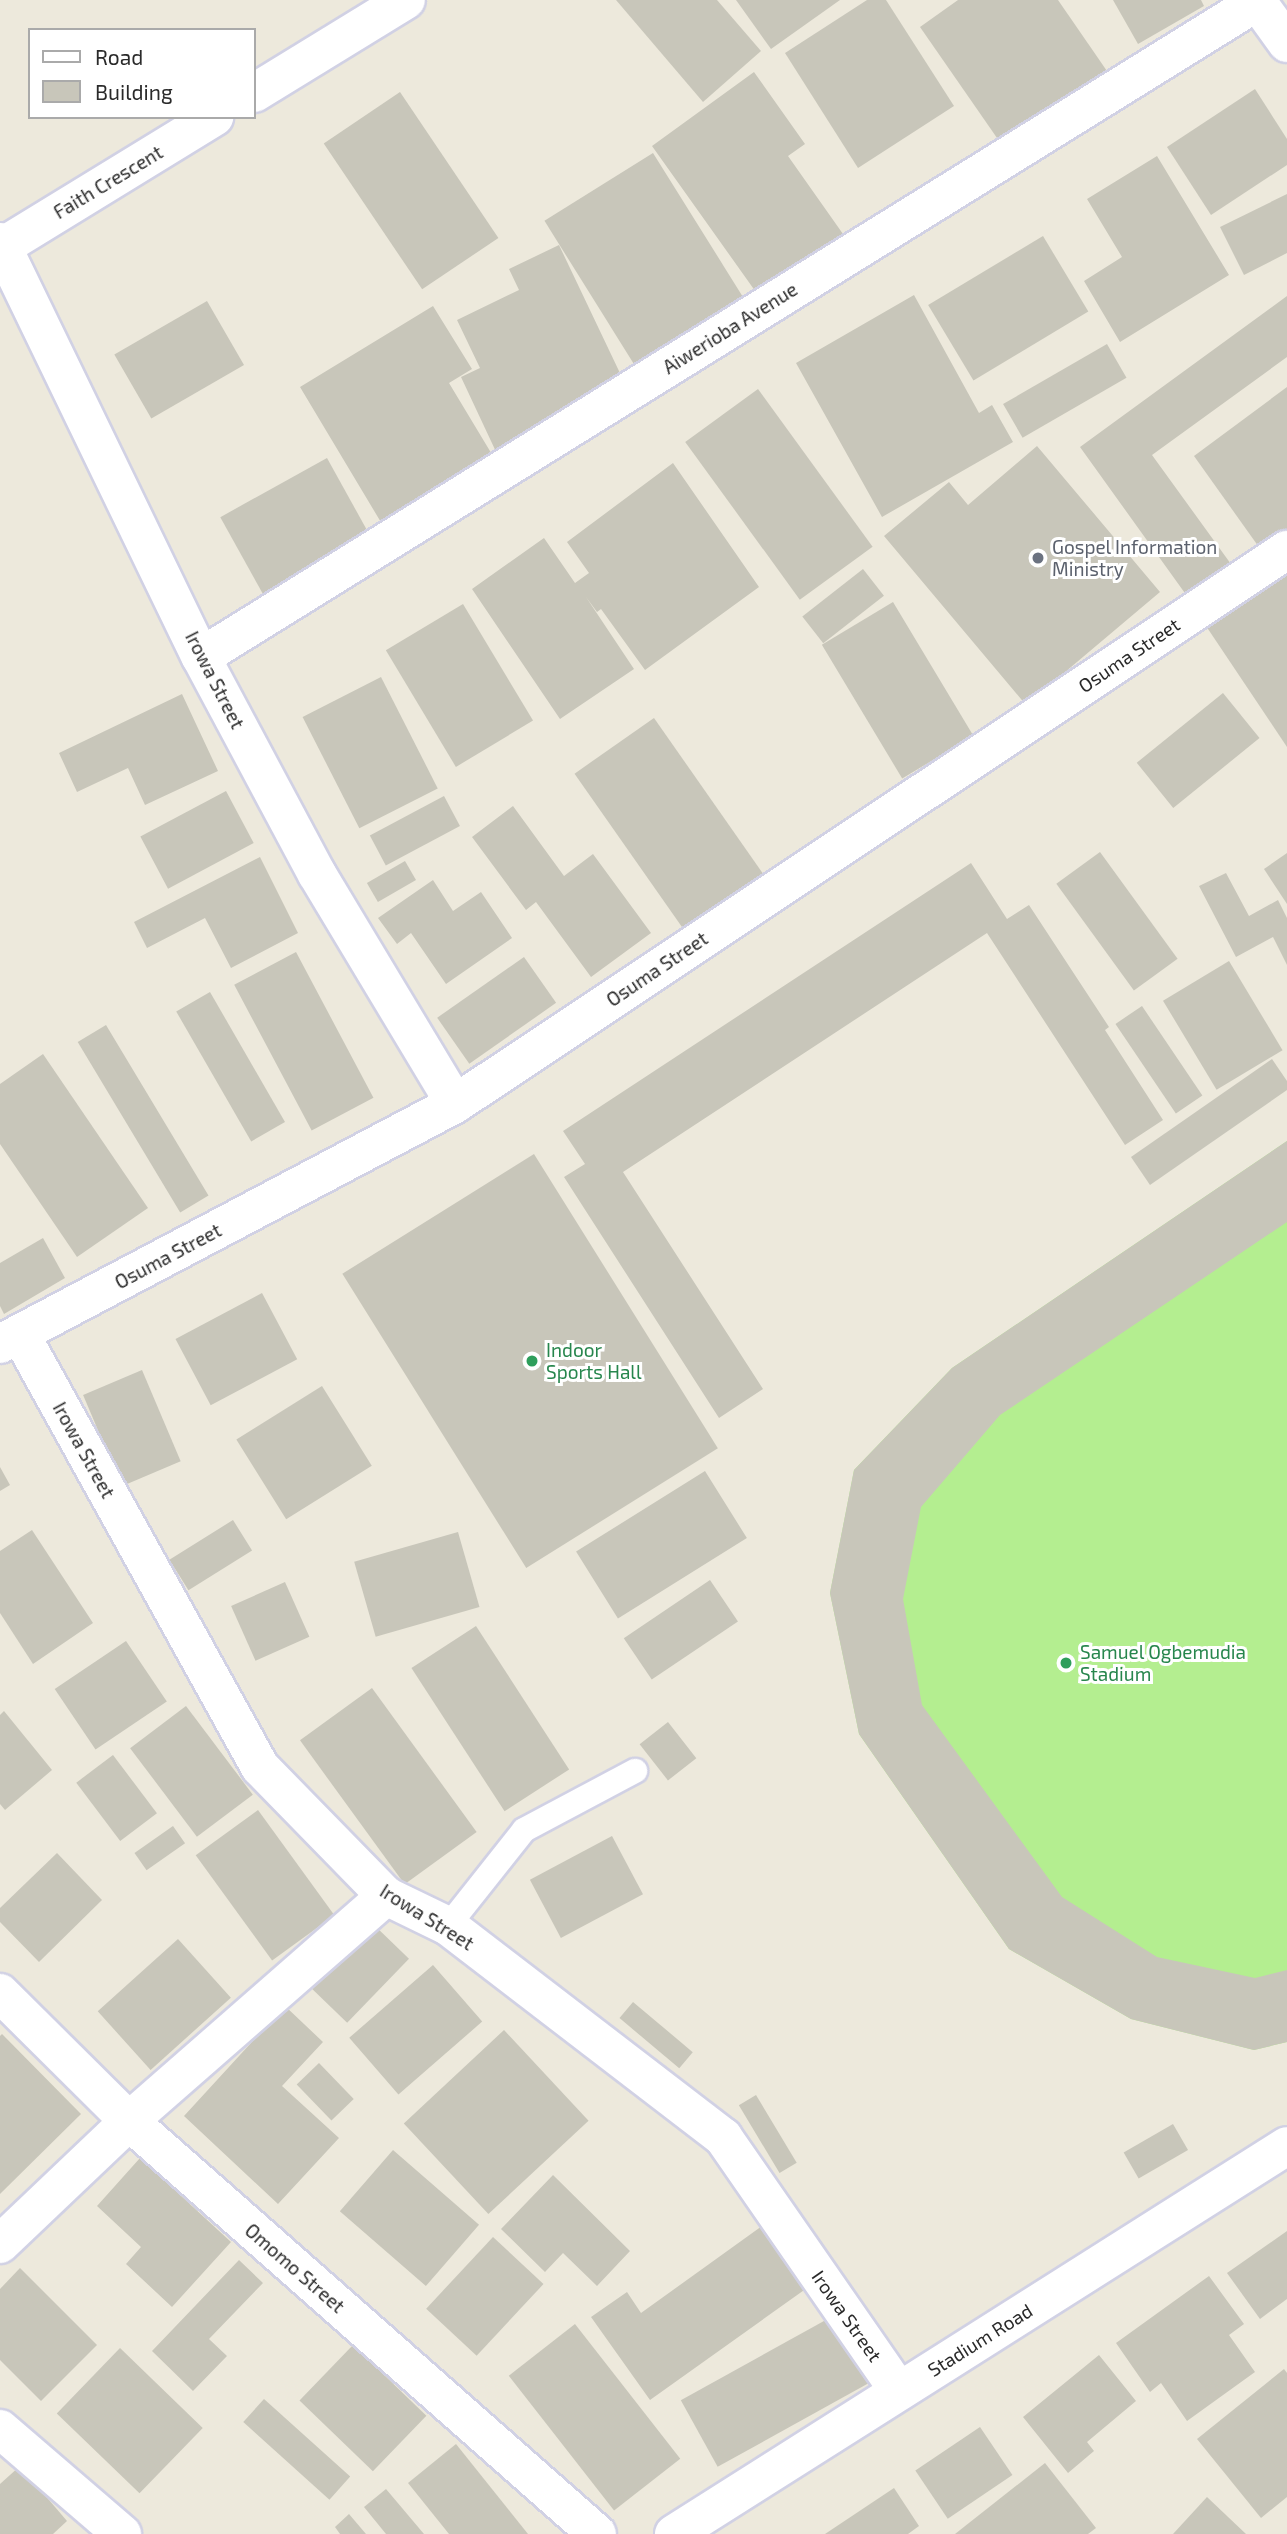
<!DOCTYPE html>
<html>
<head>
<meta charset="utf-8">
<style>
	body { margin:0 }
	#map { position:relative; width:1287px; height:2534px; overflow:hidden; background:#ede9dc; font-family:"Exo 2",sans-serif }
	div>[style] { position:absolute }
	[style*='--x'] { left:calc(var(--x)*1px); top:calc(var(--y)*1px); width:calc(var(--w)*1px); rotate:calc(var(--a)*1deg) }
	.pitch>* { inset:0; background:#b4ee90 }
	.building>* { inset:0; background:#c8c6ba; transform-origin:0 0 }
	.roads { filter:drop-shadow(2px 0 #d1d1e4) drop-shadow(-2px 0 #d1d1e4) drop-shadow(0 2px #d1d1e4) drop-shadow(0 -2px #d1d1e4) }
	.lane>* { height:24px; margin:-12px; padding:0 12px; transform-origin:12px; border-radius:12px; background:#fff }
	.street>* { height:38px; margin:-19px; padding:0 19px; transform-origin:19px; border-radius:19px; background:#fff }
	.secondary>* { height:38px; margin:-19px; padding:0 19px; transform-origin:19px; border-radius:19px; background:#fff }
	.dots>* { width:19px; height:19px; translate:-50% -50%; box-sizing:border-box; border:4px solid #fff; border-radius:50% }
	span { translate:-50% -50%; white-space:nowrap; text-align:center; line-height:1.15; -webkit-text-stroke:6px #fff; paint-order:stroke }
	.street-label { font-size:19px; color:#2a2a2a }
	.worship-label { font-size:19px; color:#5b616d }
	.left { translate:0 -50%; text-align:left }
	.leisure-label { font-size:19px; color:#27864d }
	.legend { position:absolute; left:28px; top:28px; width:228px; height:91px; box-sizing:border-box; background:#fff; border:2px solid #aaa; margin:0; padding:9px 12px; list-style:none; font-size:21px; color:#2a2a2a }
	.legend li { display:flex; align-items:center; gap:14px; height:35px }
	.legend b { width:35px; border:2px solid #aaa }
</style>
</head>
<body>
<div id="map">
	<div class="pitch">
		<div style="clip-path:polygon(1287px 1141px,1287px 2042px,1254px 2050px,1131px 2019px,1009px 1949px,859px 1734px,830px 1593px,854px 1470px,952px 1368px)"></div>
	</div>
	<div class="building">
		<div style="clip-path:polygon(616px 0,717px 0,761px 51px,703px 102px)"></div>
		<div style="clip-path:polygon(736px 0,840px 0,771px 49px)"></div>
		<div style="clip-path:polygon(867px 0,886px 0,954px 106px,858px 168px,785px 53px)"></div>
		<div style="clip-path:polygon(958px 0,1058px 0,1118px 87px,1013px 161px,920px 27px)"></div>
		<div style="clip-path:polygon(1113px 0,1201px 0,1204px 6px,1138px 44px)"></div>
		<div style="clip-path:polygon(754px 72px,805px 144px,788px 156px,843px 234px,758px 295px,652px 146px)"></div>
		<div style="clip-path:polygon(1255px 89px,1287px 139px,1287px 165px,1211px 215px,1167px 147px)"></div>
		<div style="left:400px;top:92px;width:176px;height:92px;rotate:56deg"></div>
		<div style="left:653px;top:153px;width:180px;height:128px;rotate:58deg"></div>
		<div style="clip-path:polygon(1157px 156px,1229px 275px,1120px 342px,1084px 281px,1122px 257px,1087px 199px)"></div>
		<div style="clip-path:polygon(1287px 194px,1287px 253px,1244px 275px,1220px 227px)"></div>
		<div style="left:1043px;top:236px;width:88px;height:134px;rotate:59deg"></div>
		<div style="clip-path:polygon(559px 245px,629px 392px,498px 456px,461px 377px,480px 368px,457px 320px,519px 290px,509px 269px)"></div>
		<div style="clip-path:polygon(914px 295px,979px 413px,992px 405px,1013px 442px,882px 517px,796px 363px)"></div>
		<div style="clip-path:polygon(1287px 296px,1287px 357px,1152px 455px,1236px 571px,1192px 603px,1080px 447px)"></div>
		<div style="left:207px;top:301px;width:74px;height:107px;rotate:60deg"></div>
		<div style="clip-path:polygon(433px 306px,472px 369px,449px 383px,499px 466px,388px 534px,300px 387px)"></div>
		<div style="left:1107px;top:344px;width:39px;height:120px;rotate:60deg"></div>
		<div style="clip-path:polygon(1287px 387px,1287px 531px,1261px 550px,1194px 456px)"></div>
		<div style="left:758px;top:389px;width:195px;height:90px;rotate:54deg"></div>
		<div style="clip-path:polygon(1037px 446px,1160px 592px,1026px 705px,884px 536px,949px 482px,968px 505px)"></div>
		<div style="left:327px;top:458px;width:88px;height:122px;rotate:61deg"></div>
		<div style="clip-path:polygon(673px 463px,759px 587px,645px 670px,601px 609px,597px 612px,586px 597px,634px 669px,560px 719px,472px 589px,544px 538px,575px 583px,589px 573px,567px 542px)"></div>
		<div style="clip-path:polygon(1287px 562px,1287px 747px,1202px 620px)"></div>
		<div style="left:863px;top:569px;width:34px;height:77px;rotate:52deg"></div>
		<div style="left:893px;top:602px;width:156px;height:83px;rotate:59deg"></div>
		<div style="left:463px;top:604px;width:136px;height:90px;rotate:59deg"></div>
		<div style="left:381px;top:677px;width:125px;height:88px;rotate:63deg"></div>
		<div style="left:1223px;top:693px;width:58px;height:111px;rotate:51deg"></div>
		<div style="clip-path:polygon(182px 694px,218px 771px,145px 805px,128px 768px,77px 792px,59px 753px)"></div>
		<div style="left:654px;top:718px;width:191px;height:97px;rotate:55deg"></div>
		<div style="left:226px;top:791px;width:59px;height:97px;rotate:62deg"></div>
		<div style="left:444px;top:796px;width:34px;height:84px;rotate:62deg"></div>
		<div style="clip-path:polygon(513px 806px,564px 876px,593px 854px,651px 933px,591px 977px,536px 902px,526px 910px,472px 837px)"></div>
		<div style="left:1100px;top:852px;width:132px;height:54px;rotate:54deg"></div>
		<div style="clip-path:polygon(1287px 853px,1287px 904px,1264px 869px)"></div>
		<div style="clip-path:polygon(260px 857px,298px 933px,231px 968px,205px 918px,147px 948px,134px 922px)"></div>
		<div style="left:405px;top:861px;width:22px;height:44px;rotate:60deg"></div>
		<div style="clip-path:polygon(971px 863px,1007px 919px,1029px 905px,1109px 1027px,1105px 1030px,1163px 1120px,1125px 1145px,987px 933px,623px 1172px,763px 1389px,719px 1418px,564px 1177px,585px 1164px,563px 1131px)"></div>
		<div style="clip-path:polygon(1226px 873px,1249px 916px,1278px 900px,1287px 918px,1287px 965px,1273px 937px,1236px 957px,1199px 886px)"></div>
		<div style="clip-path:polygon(433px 880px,453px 911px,481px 892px,512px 938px,446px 984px,411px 933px,397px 944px,378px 918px)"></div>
		<div style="left:296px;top:952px;width:165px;height:70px;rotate:62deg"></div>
		<div style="left:524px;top:957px;width:56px;height:106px;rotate:55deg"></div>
		<div style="left:1229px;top:961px;width:104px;height:77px;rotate:59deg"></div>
		<div style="left:210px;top:992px;width:150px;height:39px;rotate:60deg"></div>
		<div style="left:1142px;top:1006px;width:108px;height:32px;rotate:56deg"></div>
		<div style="left:106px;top:1025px;width:199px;height:33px;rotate:59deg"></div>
		<div style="clip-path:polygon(43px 1054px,148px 1208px,77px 1257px,0 1144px,0 1084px)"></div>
		<div style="clip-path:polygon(1272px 1059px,1287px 1081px,1287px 1090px,1150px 1185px,1131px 1157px)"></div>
		<div style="clip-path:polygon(1287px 1141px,1287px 1222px,1000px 1415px,921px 1507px,903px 1599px,922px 1705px,1062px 1897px,1157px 1957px,1255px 1978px,1287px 1970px,1287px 2042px,1254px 2050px,1131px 2019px,1009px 1949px,859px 1734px,830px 1593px,854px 1470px,952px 1368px)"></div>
		<div style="left:534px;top:1154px;width:347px;height:226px;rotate:58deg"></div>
		<div style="clip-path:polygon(43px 1238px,65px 1278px,4px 1314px,0 1306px,0 1263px)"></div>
		<div style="left:262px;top:1293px;width:75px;height:98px;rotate:62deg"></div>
		<div style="left:142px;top:1370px;width:99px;height:64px;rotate:67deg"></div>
		<div style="left:322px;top:1386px;width:94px;height:101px;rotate:58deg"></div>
		<div style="clip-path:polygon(0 1467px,10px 1485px,0 1491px)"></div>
		<div style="left:705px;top:1471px;width:79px;height:152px;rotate:58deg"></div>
		<div style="left:233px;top:1520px;width:36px;height:75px;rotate:58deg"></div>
		<div style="clip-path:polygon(32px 1530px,93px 1623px,33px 1664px,0 1613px,0 1551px)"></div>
		<div style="left:458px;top:1532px;width:78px;height:108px;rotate:74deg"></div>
		<div style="left:710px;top:1580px;width:50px;height:104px;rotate:56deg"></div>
		<div style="left:285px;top:1582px;width:60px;height:59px;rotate:66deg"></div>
		<div style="left:476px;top:1626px;width:171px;height:77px;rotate:57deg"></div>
		<div style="left:126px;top:1641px;width:73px;height:86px;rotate:56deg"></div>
		<div style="left:372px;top:1688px;width:178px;height:89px;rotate:54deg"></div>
		<div style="left:186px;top:1706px;width:111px;height:70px;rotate:53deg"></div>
		<div style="clip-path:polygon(4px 1711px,52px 1770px,5px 1810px,0 1804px,0 1715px)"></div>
		<div style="left:668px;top:1722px;width:46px;height:36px;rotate:52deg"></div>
		<div style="left:113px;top:1755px;width:73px;height:46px;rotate:53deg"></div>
		<div style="left:258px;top:1810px;width:130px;height:77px;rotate:54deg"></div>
		<div style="left:173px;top:1826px;width:21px;height:47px;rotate:55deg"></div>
		<div style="left:612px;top:1836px;width:66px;height:93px;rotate:62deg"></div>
		<div style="clip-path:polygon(57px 1853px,102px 1900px,39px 1962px,0 1922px,0 1908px)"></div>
		<div style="left:373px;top:1924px;width:50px;height:89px;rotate:44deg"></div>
		<div style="left:178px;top:1939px;width:79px;height:108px;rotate:48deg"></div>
		<div style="left:433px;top:1965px;width:75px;height:111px;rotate:49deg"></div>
		<div style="left:633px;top:2002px;width:78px;height:21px;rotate:40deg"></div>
		<div style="clip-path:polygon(285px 2006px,323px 2042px,282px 2086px,339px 2138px,278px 2204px,184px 2116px)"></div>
		<div style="left:504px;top:2030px;width:124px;height:137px;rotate:47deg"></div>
		<div style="clip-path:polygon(2px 2034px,81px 2114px,0 2194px,0 2036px)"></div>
		<div style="left:319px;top:2063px;width:50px;height:31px;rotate:46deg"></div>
		<div style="left:756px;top:2095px;width:79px;height:20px;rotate:59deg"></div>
		<div style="left:1173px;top:2124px;width:30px;height:57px;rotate:60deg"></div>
		<div style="left:393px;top:2150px;width:114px;height:81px;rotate:41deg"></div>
		<div style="clip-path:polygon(140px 2158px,231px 2242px,172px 2307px,126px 2264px,141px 2247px,97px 2206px)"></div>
		<div style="clip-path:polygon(553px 2175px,630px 2251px,597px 2286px,563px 2253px,545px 2272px,501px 2229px)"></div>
		<div style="clip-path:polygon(762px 2226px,807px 2288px,650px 2400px,591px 2317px,627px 2292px,641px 2313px)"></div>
		<div style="clip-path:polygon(1287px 2231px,1287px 2299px,1260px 2319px,1227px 2273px)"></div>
		<div style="left:493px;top:2237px;width:69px;height:98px;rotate:43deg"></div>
		<div style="clip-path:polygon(239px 2260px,263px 2283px,209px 2339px,227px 2356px,193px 2391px,152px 2351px)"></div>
		<div style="clip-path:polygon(20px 2268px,97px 2345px,41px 2401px,0 2360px,0 2289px)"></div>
		<div style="clip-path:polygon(1209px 2276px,1244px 2324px,1229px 2335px,1255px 2372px,1187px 2421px,1161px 2383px,1150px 2392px,1116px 2343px)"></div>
		<div style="left:833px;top:2316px;width:76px;height:174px;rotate:61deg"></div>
		<div style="left:575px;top:2324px;width:171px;height:84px;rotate:52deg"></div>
		<div style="left:353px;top:2345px;width:102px;height:77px;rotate:44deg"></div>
		<div style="left:120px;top:2348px;width:115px;height:91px;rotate:44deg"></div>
		<div style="clip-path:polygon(1099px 2355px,1136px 2401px,1087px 2442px,1094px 2451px,1068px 2473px,1023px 2417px)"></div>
		<div style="clip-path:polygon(1284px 2369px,1287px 2373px,1287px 2497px,1261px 2518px,1197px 2439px)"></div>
		<div style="left:264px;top:2399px;width:116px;height:31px;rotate:42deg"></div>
		<div style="left:980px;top:2427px;width:58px;height:78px;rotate:56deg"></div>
		<div style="clip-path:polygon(456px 2444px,528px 2534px,449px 2534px,408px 2483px)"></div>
		<div style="clip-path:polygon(1045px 2463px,1096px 2528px,1088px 2534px,955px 2534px)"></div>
		<div style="clip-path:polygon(20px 2466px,67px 2521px,53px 2534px,0 2534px,0 2484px)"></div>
		<div style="clip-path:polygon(894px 2488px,919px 2526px,908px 2534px,825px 2534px)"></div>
		<div style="clip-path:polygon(386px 2489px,424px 2534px,386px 2534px,364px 2507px)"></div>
		<div style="clip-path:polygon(1207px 2497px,1246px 2534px,1173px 2534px)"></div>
		<div style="clip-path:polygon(349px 2514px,366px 2534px,340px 2534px,335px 2527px)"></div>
	</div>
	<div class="roads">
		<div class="lane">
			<div style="--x:448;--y:1926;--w:122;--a:-51.6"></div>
			<div style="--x:524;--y:1830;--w:126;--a:-28"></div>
		</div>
		<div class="street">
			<div style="--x:1256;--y:0;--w:53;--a:54.2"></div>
			<div style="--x:254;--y:93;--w:178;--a:-31.5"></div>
			<div style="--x:0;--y:242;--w:461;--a:64.2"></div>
			<div style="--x:201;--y:657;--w:246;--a:61.9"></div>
			<div style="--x:317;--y:874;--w:268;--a:59"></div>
			<div style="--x:2;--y:247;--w:249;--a:-31.5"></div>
			<div style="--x:201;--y:657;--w:1246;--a:-31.82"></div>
			<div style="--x:20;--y:1334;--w:495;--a:61"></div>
			<div style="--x:260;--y:1767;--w:180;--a:45.7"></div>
			<div style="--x:386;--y:1896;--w:69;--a:25.8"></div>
			<div style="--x:448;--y:1926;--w:347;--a:37.5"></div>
			<div style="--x:723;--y:2137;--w:309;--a:55.3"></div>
			<div style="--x:0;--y:1344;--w:514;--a:-27.81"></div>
			<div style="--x:455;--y:1104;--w:1000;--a:-33.66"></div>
			<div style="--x:0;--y:1993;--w:182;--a:44.8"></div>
			<div style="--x:129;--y:2121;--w:624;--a:41.43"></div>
			<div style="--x:0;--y:2244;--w:178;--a:-43.6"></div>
			<div style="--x:129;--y:2121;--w:342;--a:-41.2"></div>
			<div style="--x:0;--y:2429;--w:161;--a:40.7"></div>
		</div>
		<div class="secondary">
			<div style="--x:674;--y:2534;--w:725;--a:-32.33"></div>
		</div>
	</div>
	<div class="dots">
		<div style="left:1038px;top:558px;background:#6b7280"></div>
		<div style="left:532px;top:1361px;background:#2e9e5b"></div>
		<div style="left:1066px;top:1663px;background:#2e9e5b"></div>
	</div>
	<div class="street-label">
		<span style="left:108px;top:182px;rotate:-31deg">Faith Crescent</span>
		<span style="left:730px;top:328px;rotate:-32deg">Aiwerioba Avenue</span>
		<span style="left:1129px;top:655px;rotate:-34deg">Osuma Street</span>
		<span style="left:215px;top:680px;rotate:63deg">Irowa Street</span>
		<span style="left:657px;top:969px;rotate:-34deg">Osuma Street</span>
		<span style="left:168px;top:1256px;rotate:-28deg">Osuma Street</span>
		<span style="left:84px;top:1450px;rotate:61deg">Irowa Street</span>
		<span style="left:427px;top:1917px;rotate:32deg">Irowa Street</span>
		<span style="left:295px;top:2268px;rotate:41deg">Omomo Street</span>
		<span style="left:847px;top:2316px;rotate:55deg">Irowa Street</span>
		<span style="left:980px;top:2340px;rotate:-32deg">Stadium Road</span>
	</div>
	<div class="worship-label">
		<span class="left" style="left:1052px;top:558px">Gospel Information<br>Ministry</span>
	</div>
	<div class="leisure-label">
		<span class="left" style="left:546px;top:1361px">Indoor<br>Sports Hall</span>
		<span class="left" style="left:1080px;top:1663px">Samuel Ogbemudia<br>Stadium</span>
	</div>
	<ul class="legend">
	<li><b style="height:9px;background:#fff"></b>Road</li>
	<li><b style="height:19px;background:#c8c6ba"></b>Building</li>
	</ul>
</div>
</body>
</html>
